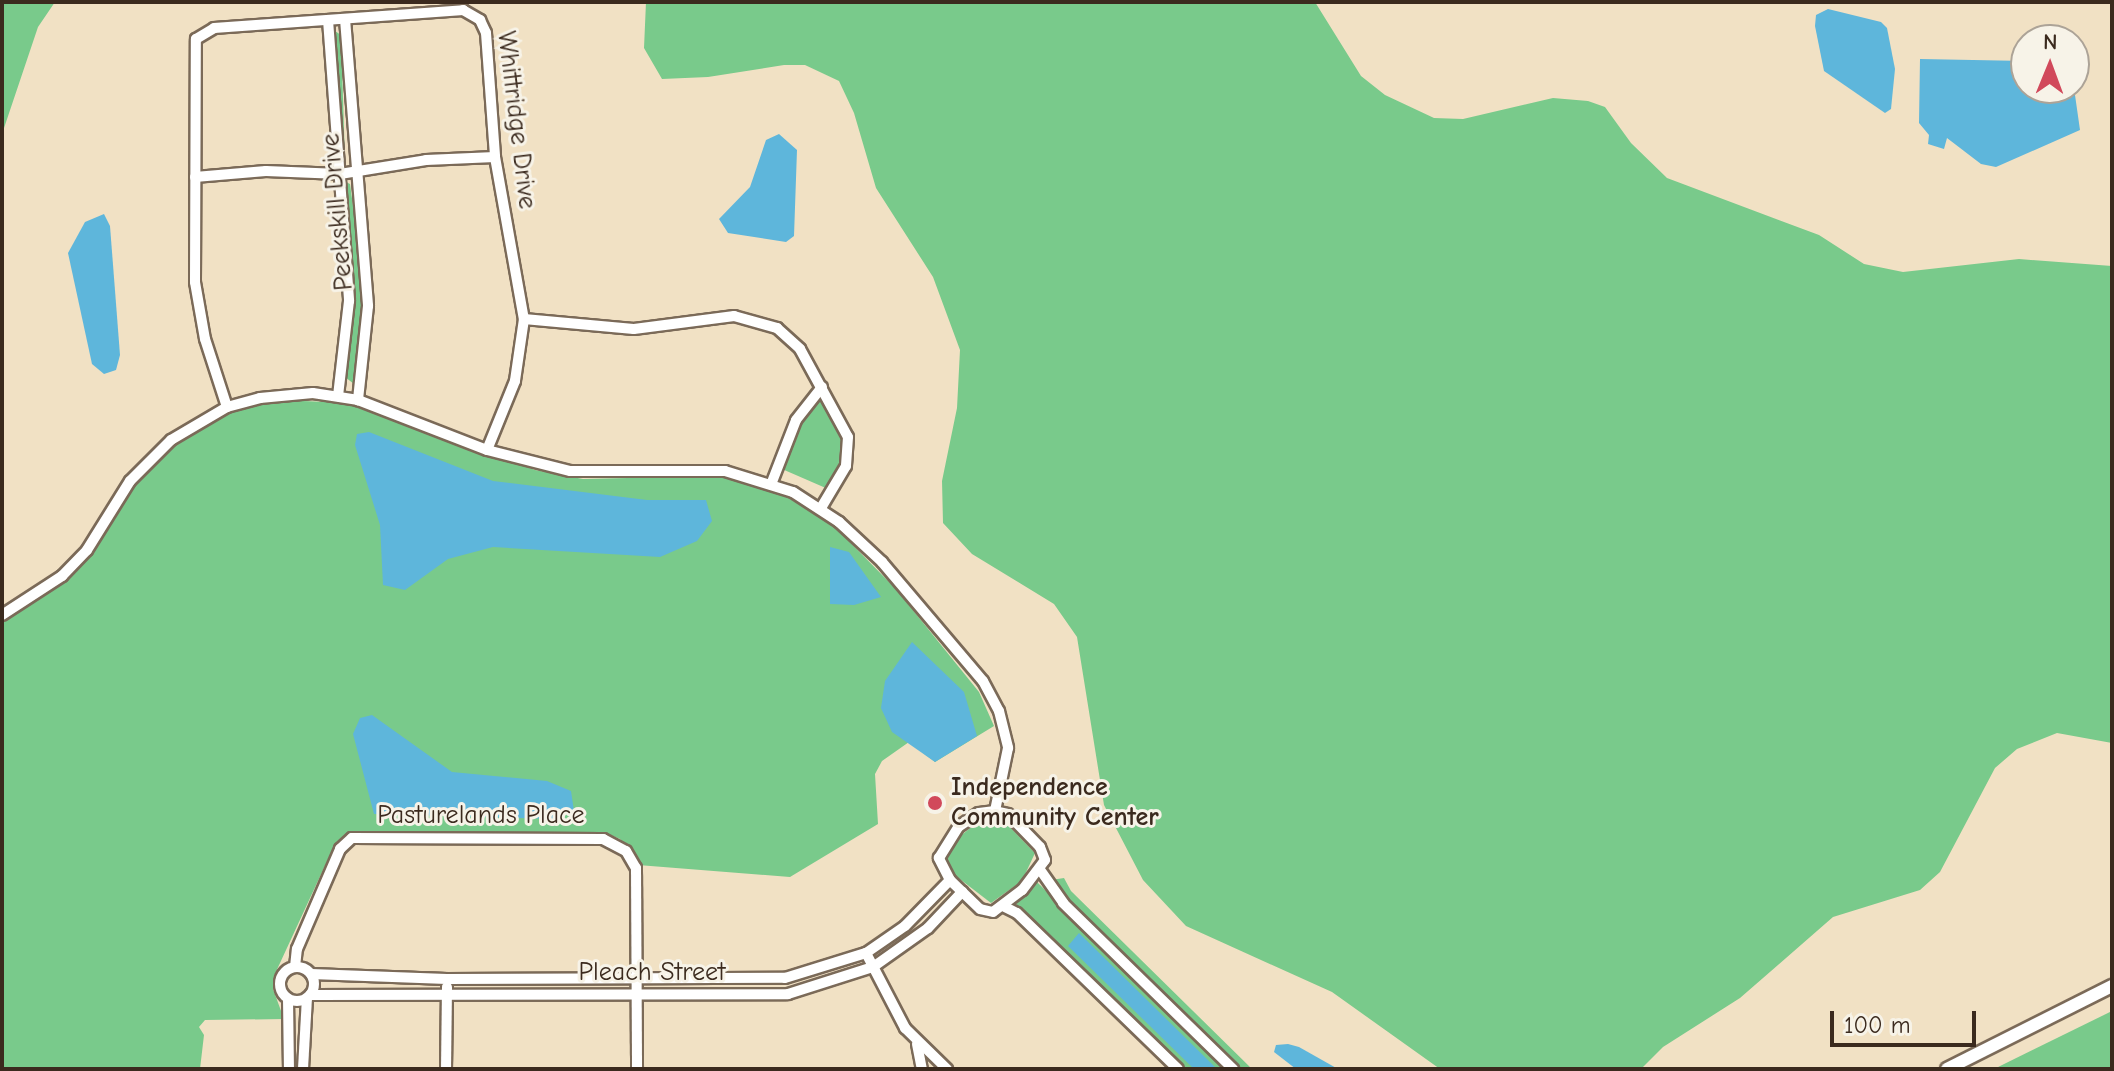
<!DOCTYPE html>
<html>
<head>
<meta charset="utf-8">
<style>
	body { margin:0 }
	#map { position:relative; width:2114px; height:1071px; overflow:hidden; background:#f1e1c4; font-family:"Comic Neue",sans-serif }
	div>[style] { position:absolute }
	[style*='--x'] { left:calc(var(--x)*1px); top:calc(var(--y)*1px); width:calc(var(--w)*1px); rotate:calc(var(--a)*1deg) }
	.green>* { inset:0; background:#79ca8b }
	.water>* { inset:0; background:#5eb6db }
	.roads { filter:drop-shadow(2px 0 #7b6a58) drop-shadow(-2px 0 #7b6a58) drop-shadow(0 2px #7b6a58) drop-shadow(0 -2px #7b6a58) }
	.minor>* { height:10px; margin:-5px; padding:0 5px; transform-origin:5px; border-radius:5px; background:#fff }
	.minor>.ring { margin:-5px; padding:0; box-sizing:content-box; background:none; border:10px solid #fff; border-radius:50% }
	.major>* { height:12px; margin:-6px; padding:0 6px; transform-origin:6px; border-radius:6px; background:#fff }
	.dots>* { width:22px; height:22px; translate:-50% -50%; box-sizing:border-box; border:4px solid #f7f3e8; border-radius:50% }
	span { translate:-50% -50%; white-space:nowrap; text-align:center; line-height:1.15; -webkit-text-stroke:6px #f7f3e8; paint-order:stroke }
	.street-label { font-size:26px; color:#3b2a1e }
	.poi-label { font-size:26px; color:#3b2a1e; font-weight:700 }
	.left { translate:0 -50%; text-align:left }
	.frame { position:absolute; inset:0; border:4px solid #3b2a1e; pointer-events:none }
	.north { position:absolute; left:2010px; top:24px; width:80px; height:80px; box-sizing:border-box; background:#f7f3e8; border:2px solid #aca397; border-radius:50%; rotate:1deg; font-size:22px; font-weight:700; line-height:32px; text-align:center; color:#3b2a1e }
	.north::after { content:''; display:block; margin:auto; width:28px; height:36px; background:#d1495b; clip-path:polygon(50% 0,100% 100%,50% 72%,0 100%) }
	.scale { position:absolute; left:1830px; top:1011px; width:146px; height:36px; box-sizing:border-box; border:4px solid #3b2a1e; border-top:0; padding-left:10px; font-size:24px; line-height:28px; white-space:nowrap; color:#3b2a1e; -webkit-text-stroke:6px #f7f3e8; paint-order:stroke }
</style>
</head>
<body>
<div id="map">
	<div class="green">
		<div style="clip-path:polygon(2px 2px,55px 2px,38px 27px,2px 134px)"></div>
		<div style="clip-path:polygon(646px 2px,1315px 2px,1361px 76px,1385px 95px,1434px 118px,1463px 119px,1553px 98px,1588px 101px,1605px 107px,1631px 143px,1667px 178px,1819px 235px,1864px 264px,1903px 272px,2019px 259px,2112px 266px,2112px 743px,2057px 733px,2017px 749px,1995px 768px,1940px 872px,1920px 890px,1833px 917px,1740px 998px,1663px 1047px,1641px 1069px,1440px 1069px,1332px 992px,1186px 926px,1143px 880px,1104px 805px,1077px 637px,1054px 604px,972px 554px,943px 523px,942px 481px,957px 408px,960px 350px,933px 277px,876px 188px,854px 113px,839px 81px,805px 65px,784px 65px,708px 77px,662px 79px,644px 48px)"></div>
		<div style="clip-path:polygon(335px 31px,341px 35px,345px 161px,343px 161px)"></div>
		<div style="clip-path:polygon(344px 181px,350px 184px,365px 293px,354px 384px,345px 377px,353px 320px)"></div>
		<div style="clip-path:polygon(280px 400px,350px 403px,535px 470px,583px 479px,717px 476px,773px 489px,831px 523px,895px 588px,979px 692px,994px 726px,935px 762px,909px 742px,882px 761px,875px 774px,878px 824px,790px 877px,638px 865px,620px 839px,608px 834px,349px 832px,335px 844px,274px 976px,273px 989px,284px 1019px,205px 1020px,199px 1027px,204px 1035px,200px 1069px,2px 1069px,2px 621px,73px 573px,142px 475px,174px 445px,224px 414px)"></div>
		<div style="clip-path:polygon(815px 402px,826px 402px,845px 444px,841px 466px,828px 489px,782px 469px,800px 421px)"></div>
		<div style="clip-path:polygon(984px 817px,1002px 819px,1035px 853px,1022px 881px,991px 903px,948px 870px,946px 859px,959px 837px)"></div>
		<div style="clip-path:polygon(1064px 878px,1071px 891px,1252px 1069px,1241px 1069px,1061px 897px,1051px 880px)"></div>
		<div style="clip-path:polygon(1037px 882px,1226px 1069px,1185px 1069px,1016px 904px)"></div>
		<div style="clip-path:polygon(2112px 1011px,2112px 1069px,1994px 1069px)"></div>
	</div>
	<div class="water">
		<div style="clip-path:polygon(1828px 9px,1881px 22px,1887px 28px,1895px 69px,1891px 109px,1885px 113px,1824px 71px,1815px 26px,1816px 15px)"></div>
		<div style="clip-path:polygon(1920px 59px,2026px 61px,2026px 88px,2074px 88px,2080px 130px,1996px 167px,1981px 164px,1947px 138px,1944px 149px,1928px 144px,1929px 135px,1919px 123px)"></div>
		<div style="clip-path:polygon(779px 134px,797px 150px,794px 236px,786px 242px,728px 233px,719px 219px,750px 187px,766px 140px)"></div>
		<div style="clip-path:polygon(104px 214px,110px 226px,120px 355px,116px 370px,104px 374px,92px 364px,68px 253px,85px 222px)"></div>
		<div style="clip-path:polygon(369px 432px,493px 481px,647px 500px,706px 500px,712px 521px,697px 541px,660px 557px,493px 547px,448px 559px,405px 590px,383px 585px,380px 525px,355px 445px,357px 434px)"></div>
		<div style="clip-path:polygon(830px 547px,849px 552px,881px 597px,854px 605px,830px 604px)"></div>
		<div style="clip-path:polygon(912px 642px,964px 692px,977px 736px,935px 762px,892px 732px,881px 708px,885px 681px)"></div>
		<div style="clip-path:polygon(372px 715px,452px 772px,547px 781px,571px 791px,574px 811px,557px 819px,374px 814px,353px 734px,360px 718px)"></div>
		<div style="clip-path:polygon(1079px 933px,1217px 1069px,1194px 1069px,1068px 946px)"></div>
		<div style="clip-path:polygon(1288px 1044px,1299px 1047px,1338px 1069px,1296px 1069px,1274px 1052px,1276px 1045px)"></div>
	</div>
	<div class="roads">
		<div class="minor">
			<div style="--x:345;--y:19;--w:288;--a:85.4"></div>
			<div style="--x:368;--y:306;--w:95;--a:96.1"></div>
			<div style="--x:328;--y:20;--w:282;--a:85.7"></div>
			<div style="--x:349;--y:301;--w:96;--a:96.6"></div>
			<div style="--x:195;--y:177;--w:71;--a:-4.8"></div>
			<div style="--x:266;--y:171;--w:74;--a:2.3"></div>
			<div style="--x:340;--y:174;--w:87;--a:-9.2"></div>
			<div style="--x:426;--y:160;--w:69;--a:-2.5"></div>
			<div style="--x:524;--y:319;--w:110;--a:5.2"></div>
			<div style="--x:634;--y:329;--w:101;--a:-7.4"></div>
			<div style="--x:734;--y:316;--w:45;--a:15.6"></div>
			<div style="--x:777;--y:328;--w:31;--a:42"></div>
			<div style="--x:800;--y:349;--w:100;--a:61.4"></div>
			<div style="--x:848;--y:437;--w:29;--a:94"></div>
			<div style="--x:846;--y:466;--w:49;--a:120.8"></div>
			<div style="--x:227;--y:407;--w:71;--a:-107.9"></div>
			<div style="--x:205;--y:339;--w:58;--a:-100"></div>
			<div style="--x:195;--y:282;--w:243;--a:-89.8"></div>
			<div style="--x:196;--y:39;--w:21;--a:-31"></div>
			<div style="--x:214;--y:28;--w:250;--a:-4.1"></div>
			<div style="--x:463;--y:10;--w:20;--a:30"></div>
			<div style="--x:480;--y:20;--w:14;--a:65"></div>
			<div style="--x:486;--y:33;--w:124;--a:85.8"></div>
			<div style="--x:495;--y:157;--w:165;--a:79.9"></div>
			<div style="--x:524;--y:319;--w:63;--a:98.3"></div>
			<div style="--x:515;--y:381;--w:74;--a:112.1"></div>
			<div style="--x:772;--y:482;--w:66;--a:-68.8"></div>
			<div style="--x:796;--y:420;--w:42;--a:-51.8"></div>
			<div style="--x:2;--y:615;--w:72;--a:-33"></div>
			<div style="--x:62;--y:576;--w:36;--a:-46"></div>
			<div style="--x:87;--y:550;--w:81;--a:-58.1"></div>
			<div style="--x:130;--y:481;--w:58;--a:-45"></div>
			<div style="--x:171;--y:440;--w:65;--a:-30.5"></div>
			<div style="--x:227;--y:407;--w:34;--a:-15"></div>
			<div style="--x:260;--y:398;--w:53;--a:-5.4"></div>
			<div style="--x:313;--y:393;--w:46;--a:8.8"></div>
			<div style="--x:358;--y:400;--w:138;--a:21.2"></div>
			<div style="--x:487;--y:450;--w:86;--a:14.2"></div>
			<div style="--x:570;--y:471;--w:155;--a:0"></div>
			<div style="--x:725;--y:471;--w:71;--a:17.2"></div>
			<div style="--x:793;--y:492;--w:55;--a:33.1"></div>
			<div style="--x:839;--y:522;--w:59;--a:42.9"></div>
			<div style="--x:882;--y:562;--w:156;--a:49.7"></div>
			<div style="--x:983;--y:681;--w:34;--a:62"></div>
			<div style="--x:999;--y:711;--w:38;--a:76"></div>
			<div style="--x:1008;--y:748;--w:64;--a:101.7"></div>
			<div style="--x:995;--y:811;--w:13;--a:13"></div>
			<div style="--x:1008;--y:814;--w:46;--a:45.9"></div>
			<div style="--x:1040;--y:847;--w:14;--a:69"></div>
			<div style="--x:1045;--y:860;--w:38;--a:127"></div>
			<div style="--x:1022;--y:890;--w:36;--a:143"></div>
			<div style="--x:993;--y:912;--w:13;--a:-167"></div>
			<div style="--x:980;--y:909;--w:42;--a:-136"></div>
			<div style="--x:950;--y:880;--w:25;--a:-117"></div>
			<div style="--x:939;--y:858;--w:36;--a:-58"></div>
			<div style="--x:958;--y:827;--w:25;--a:-34"></div>
			<div style="--x:979;--y:813;--w:16;--a:-7"></div>
			<div style="--x:1041;--y:871;--w:39;--a:55"></div>
			<div style="--x:1063;--y:903;--w:238;--a:44.3"></div>
			<div style="--x:1005;--y:907;--w:13;--a:27"></div>
			<div style="--x:1017;--y:913;--w:224;--a:44.1"></div>
			<div style="--x:866;--y:953;--w:85;--a:62.5"></div>
			<div style="--x:905;--y:1028;--w:59;--a:44.3"></div>
			<div class="ring" style="left:280px;top:967px;width:24px;height:24px"></div>
			<div style="--x:295;--y:967;--w:18;--a:-84"></div>
			<div style="--x:297;--y:949;--w:109;--a:-66.7"></div>
			<div style="--x:340;--y:849;--w:16;--a:-43"></div>
			<div style="--x:352;--y:838;--w:251;--a:0.2"></div>
			<div style="--x:603;--y:839;--w:26;--a:28"></div>
			<div style="--x:626;--y:851;--w:20;--a:60"></div>
			<div style="--x:636;--y:868;--w:201;--a:89.7"></div>
			<div style="--x:311;--y:974;--w:136;--a:2.1"></div>
			<div style="--x:447;--y:979;--w:338;--a:-0.2"></div>
			<div style="--x:785;--y:978;--w:85;--a:-17.2"></div>
			<div style="--x:866;--y:953;--w:47;--a:-34.7"></div>
			<div style="--x:905;--y:926;--w:64;--a:-45.6"></div>
			<div style="--x:310;--y:995;--w:478;--a:-0.1"></div>
			<div style="--x:788;--y:994;--w:89;--a:-17.6"></div>
			<div style="--x:873;--y:967;--w:67;--a:-35.3"></div>
			<div style="--x:928;--y:928;--w:50;--a:-46.6"></div>
			<div style="--x:288;--y:999;--w:70;--a:89.2"></div>
			<div style="--x:917;--y:1044;--w:25;--a:79"></div>
			<div style="--x:303;--y:1069;--w:71;--a:-86.8"></div>
			<div style="--x:446;--y:1069;--w:82;--a:-89.3"></div>
		</div>
		<div class="major">
			<div style="--x:1947;--y:1069;--w:185;--a:-26.7"></div>
		</div>
	</div>
	<div class="dots">
		<div style="left:935px;top:803px;background:#d1495b"></div>
	</div>
	<div class="street-label">
		<span style="left:516px;top:120px;rotate:83deg">Whittridge Drive</span>
		<span style="left:338px;top:212px;rotate:-95deg">Peekskill Drive</span>
		<span style="left:481px;top:816px">Pasturelands Place</span>
		<span style="left:652px;top:973px">Pleach Street</span>
	</div>
	<div class="poi-label">
		<span class="left" style="left:951px;top:803px">Independence<br>Community Center</span>
	</div>
	<div class="frame"></div>
	<div class="north">N</div>
	<div class="scale">100 m</div>
</div>
</body>
</html>
